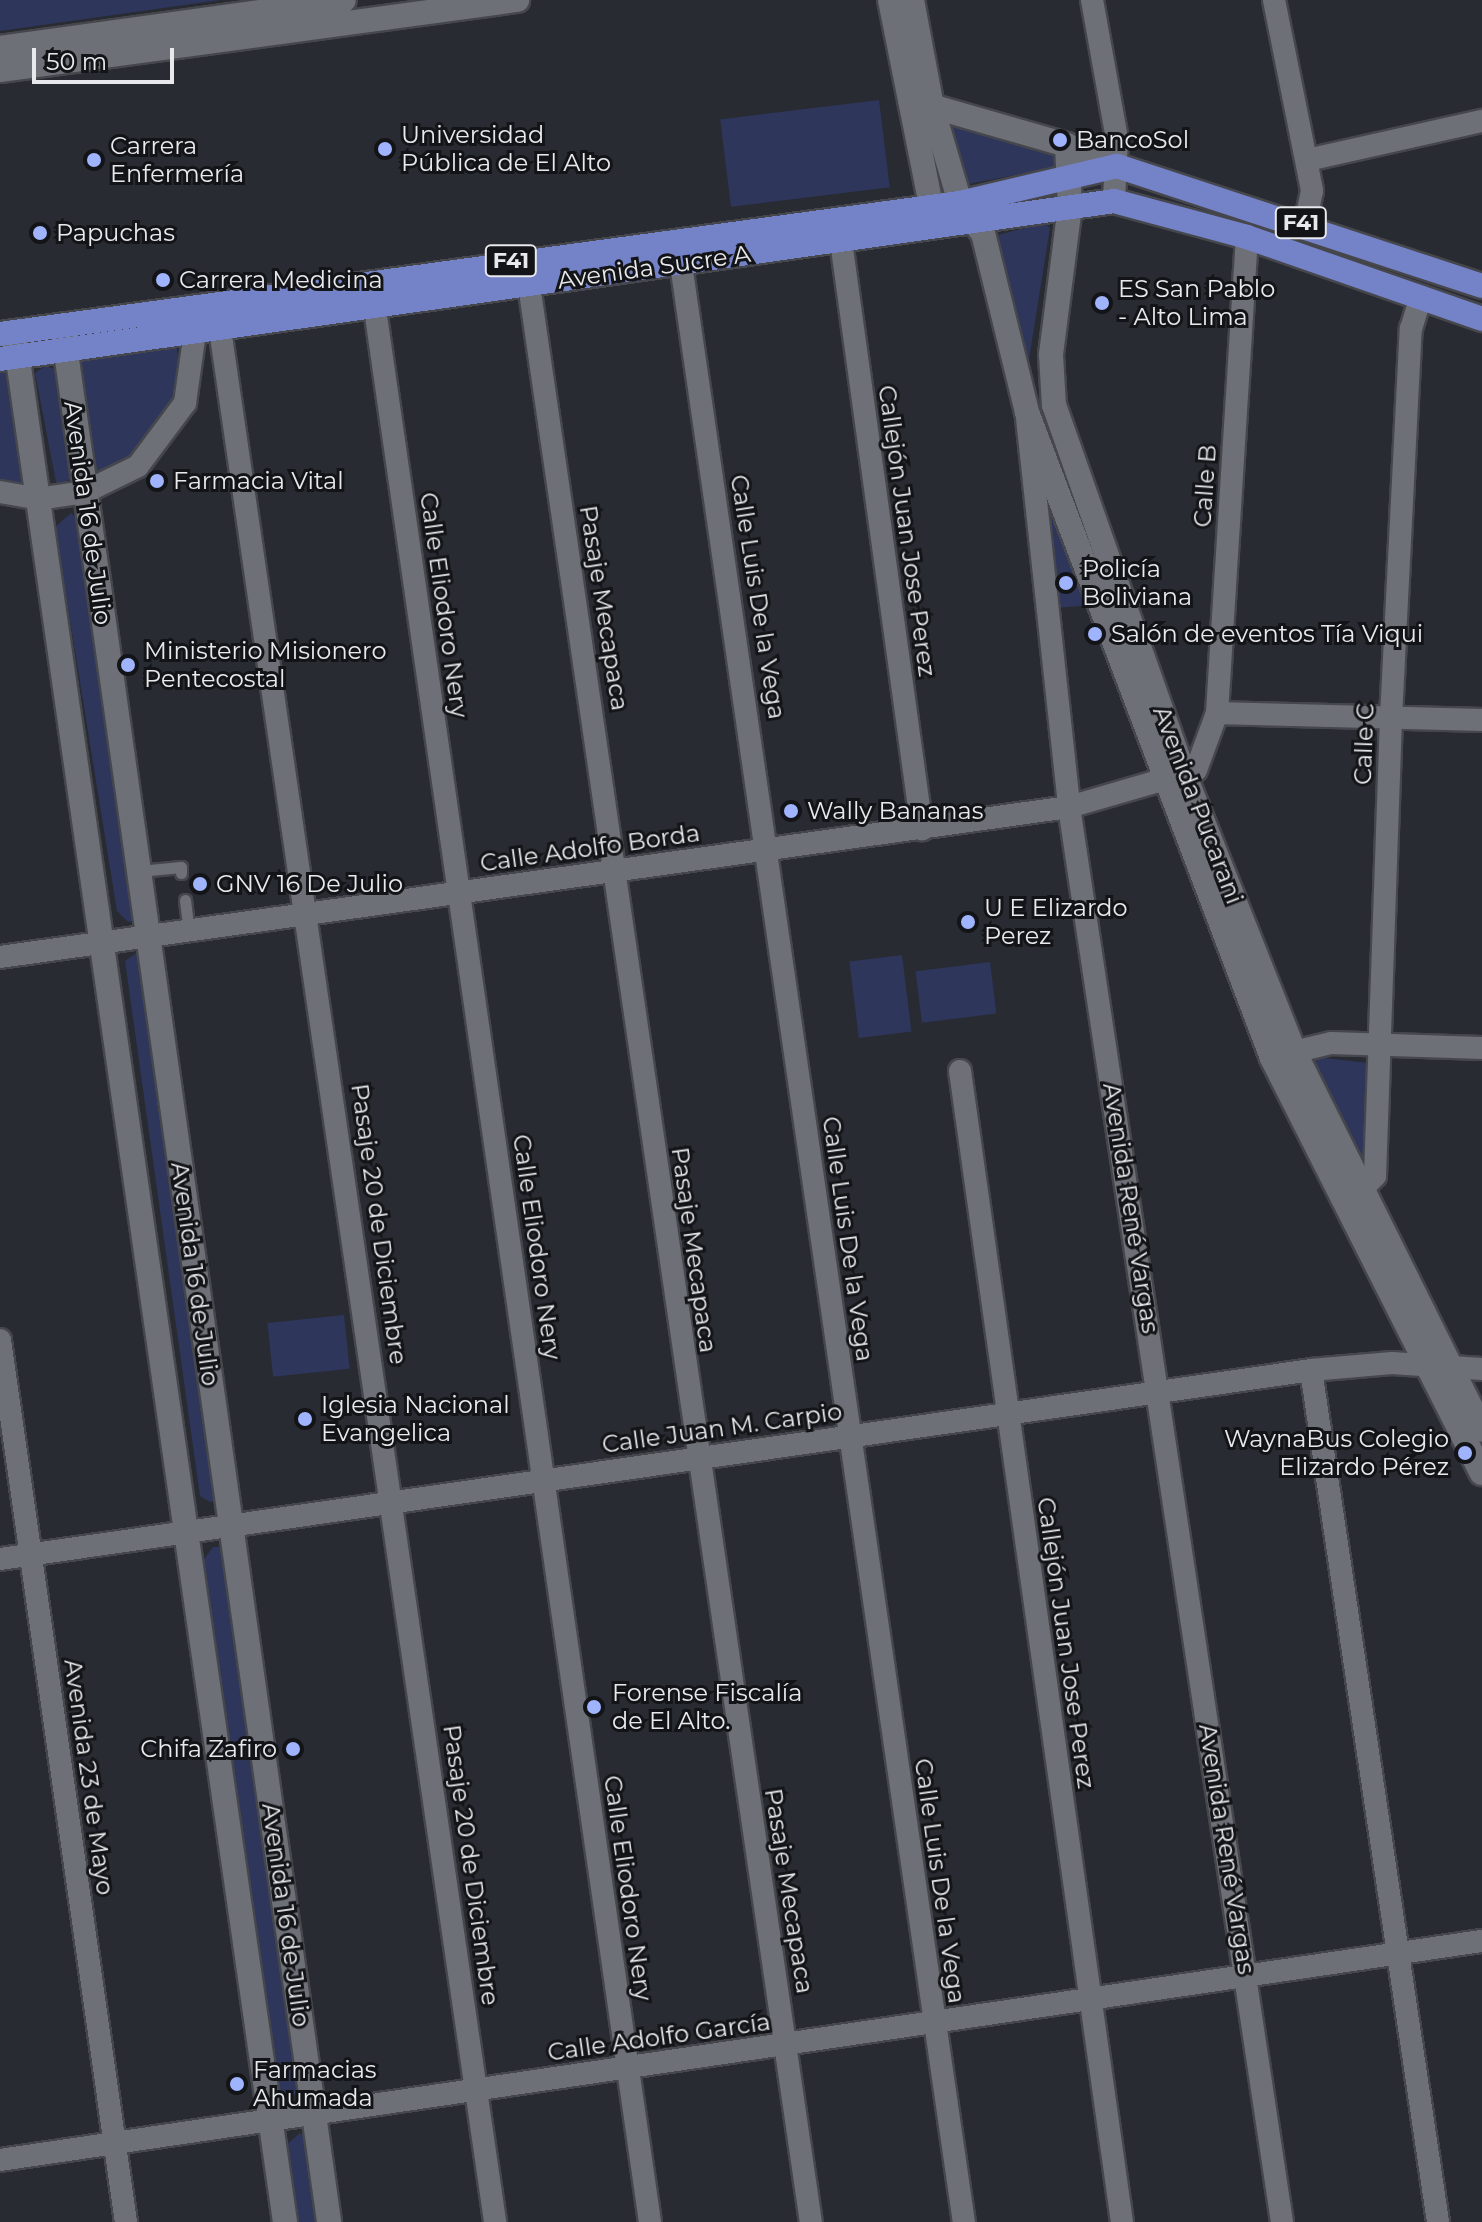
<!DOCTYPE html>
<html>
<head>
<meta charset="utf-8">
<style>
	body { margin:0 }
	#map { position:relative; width:1482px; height:2222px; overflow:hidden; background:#292b32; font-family:Montserrat,sans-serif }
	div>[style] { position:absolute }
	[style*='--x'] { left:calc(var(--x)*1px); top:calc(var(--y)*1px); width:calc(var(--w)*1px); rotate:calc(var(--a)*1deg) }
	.green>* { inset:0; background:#2e365b; transform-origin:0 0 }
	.roads { filter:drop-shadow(2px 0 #45474c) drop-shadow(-2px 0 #45474c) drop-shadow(0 2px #45474c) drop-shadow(0 -2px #45474c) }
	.service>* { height:11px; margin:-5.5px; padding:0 5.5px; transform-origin:5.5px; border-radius:5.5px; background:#6e7078 }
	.minor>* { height:22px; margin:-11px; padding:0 11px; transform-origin:11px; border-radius:11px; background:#6e7078 }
	.tertiary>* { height:24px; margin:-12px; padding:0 12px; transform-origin:12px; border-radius:12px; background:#6e7078 }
	.secondary>* { height:24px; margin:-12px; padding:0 12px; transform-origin:12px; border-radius:12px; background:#6e7078 }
	.primary>* { height:24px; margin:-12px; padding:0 12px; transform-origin:12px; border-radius:12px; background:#7482c8 }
	.dots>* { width:22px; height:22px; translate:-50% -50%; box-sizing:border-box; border:4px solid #131417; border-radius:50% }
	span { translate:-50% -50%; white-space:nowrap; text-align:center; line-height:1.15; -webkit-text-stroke:6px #131417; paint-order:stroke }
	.shield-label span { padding:2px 6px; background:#131417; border:2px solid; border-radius:6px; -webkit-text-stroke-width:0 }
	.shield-label { font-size:22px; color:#e7e9ed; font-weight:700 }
	.poi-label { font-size:24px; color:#e7e9ed }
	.left { translate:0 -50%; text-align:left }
	.right { translate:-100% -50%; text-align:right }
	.street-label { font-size:24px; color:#e7e9ed }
	.scale { position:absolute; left:32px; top:48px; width:142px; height:36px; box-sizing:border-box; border:4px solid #e7e9ed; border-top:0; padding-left:10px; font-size:24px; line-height:28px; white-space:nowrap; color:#e7e9ed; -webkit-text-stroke:6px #131417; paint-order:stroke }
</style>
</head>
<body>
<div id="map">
	<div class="green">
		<div style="clip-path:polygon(0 0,220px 0,0 31px)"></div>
		<div style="left:879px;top:100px;width:88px;height:160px;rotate:83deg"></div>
		<div style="clip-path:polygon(951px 123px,1055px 152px,1057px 167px,963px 185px)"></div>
		<div style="clip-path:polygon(1044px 223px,1050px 228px,1025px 384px,998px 235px)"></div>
		<div style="clip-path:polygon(176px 343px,181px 376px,171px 406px,135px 454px,110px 474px,93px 475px,81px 358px)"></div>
		<div style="clip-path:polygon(45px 366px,58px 370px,74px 476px,57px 487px,35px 373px)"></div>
		<div style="clip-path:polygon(0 369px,11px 373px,24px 488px,0 481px)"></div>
		<div style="clip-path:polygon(1039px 464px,1092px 605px,1055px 608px)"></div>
		<div style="clip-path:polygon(71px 513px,82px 524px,136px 920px,128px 922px,117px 911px,55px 527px)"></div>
		<div style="clip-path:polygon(140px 950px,217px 1500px,210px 1502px,200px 1496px,125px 961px)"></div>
		<div style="left:902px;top:955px;width:77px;height:53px;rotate:83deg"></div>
		<div style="left:990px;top:962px;width:52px;height:75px;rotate:83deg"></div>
		<div style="clip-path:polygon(1317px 1057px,1368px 1063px,1364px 1161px,1311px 1060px)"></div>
		<div style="left:344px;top:1315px;width:54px;height:77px;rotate:84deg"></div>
		<div style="clip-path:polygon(213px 1547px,223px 1547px,302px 2090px,289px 2098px,276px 2087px,204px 1559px)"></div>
		<div style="clip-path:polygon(300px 2133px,308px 2141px,319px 2222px,297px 2222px,286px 2145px)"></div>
	</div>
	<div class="roads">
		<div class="service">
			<div style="--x:139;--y:871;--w:42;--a:-5.4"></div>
			<div style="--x:181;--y:867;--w:6;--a:90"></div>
			<div style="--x:185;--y:900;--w:31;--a:83"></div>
		</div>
		<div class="minor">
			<div style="--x:1092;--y:0;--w:141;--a:79.8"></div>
			<div style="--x:1117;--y:139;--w:62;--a:92.8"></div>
			<div style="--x:1274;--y:0;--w:195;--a:78.7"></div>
			<div style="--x:1312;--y:191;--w:35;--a:102"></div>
			<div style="--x:1067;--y:145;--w:54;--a:22.8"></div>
			<div style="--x:1307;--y:160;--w:179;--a:-12.6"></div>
			<div style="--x:841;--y:241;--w:594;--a:82.16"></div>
			<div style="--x:681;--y:264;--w:1978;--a:81.78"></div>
			<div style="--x:529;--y:285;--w:1957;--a:81.72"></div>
			<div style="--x:372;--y:288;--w:1954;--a:81.82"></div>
			<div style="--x:220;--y:329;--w:1913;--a:81.73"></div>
			<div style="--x:1027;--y:418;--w:391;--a:83.8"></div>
			<div style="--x:1069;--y:807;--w:1431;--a:81.44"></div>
			<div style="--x:0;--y:492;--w:39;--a:10"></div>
			<div style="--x:38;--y:499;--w:48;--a:-8.5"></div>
			<div style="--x:85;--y:492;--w:59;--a:-26.1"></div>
			<div style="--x:138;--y:466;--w:79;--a:-53.3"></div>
			<div style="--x:185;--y:403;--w:72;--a:-82"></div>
			<div style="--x:1217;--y:713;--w:265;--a:1.5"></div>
			<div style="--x:0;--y:957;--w:1079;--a:-7.99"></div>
			<div style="--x:1069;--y:807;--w:132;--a:-16.2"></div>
			<div style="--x:1196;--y:770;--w:61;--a:-69.8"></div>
			<div style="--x:1217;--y:713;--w:477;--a:-86.4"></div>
			<div style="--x:1277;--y:1056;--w:56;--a:-13.5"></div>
			<div style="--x:1331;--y:1043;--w:151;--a:1.9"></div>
			<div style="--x:960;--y:1071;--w:1162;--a:81.99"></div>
			<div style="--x:1363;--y:1188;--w:17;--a:-45"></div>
			<div style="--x:1375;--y:1176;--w:458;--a:-88"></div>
			<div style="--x:1391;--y:718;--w:390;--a:-87.1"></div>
			<div style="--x:1411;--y:329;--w:34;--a:-73"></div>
			<div style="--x:0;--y:1340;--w:891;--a:81.87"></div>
			<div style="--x:1311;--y:1370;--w:861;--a:81.52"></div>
			<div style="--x:0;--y:1559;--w:1325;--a:-8.2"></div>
			<div style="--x:1311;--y:1370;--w:81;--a:-4.9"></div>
			<div style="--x:1392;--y:1363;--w:90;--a:3.8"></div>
			<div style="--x:0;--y:2160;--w:1498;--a:-8.41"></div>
		</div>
		<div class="tertiary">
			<div style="--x:890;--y:0;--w:229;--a:78.7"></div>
			<div style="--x:912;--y:0;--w:109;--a:79.4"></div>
			<div style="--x:932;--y:107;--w:100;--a:73.7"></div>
			<div style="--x:960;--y:203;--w:38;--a:53"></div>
			<div style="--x:983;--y:233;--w:184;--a:76.2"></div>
			<div style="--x:1027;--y:412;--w:691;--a:69.23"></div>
			<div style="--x:1272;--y:1058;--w:465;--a:63.2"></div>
			<div style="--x:0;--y:48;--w:347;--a:-7.9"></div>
			<div style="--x:0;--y:70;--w:522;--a:-7.71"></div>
			<div style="--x:910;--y:100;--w:163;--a:16"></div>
			<div style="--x:1067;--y:145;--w:61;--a:87.2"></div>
			<div style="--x:1070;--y:206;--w:150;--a:97.3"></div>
			<div style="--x:1051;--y:355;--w:50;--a:86.6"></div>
			<div style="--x:1054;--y:405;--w:393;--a:70.6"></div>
			<div style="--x:1185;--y:776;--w:294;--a:68.4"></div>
			<div style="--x:1293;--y:1049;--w:425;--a:63.6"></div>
		</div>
		<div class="secondary">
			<div style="--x:63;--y:331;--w:1910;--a:81.99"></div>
			<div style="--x:14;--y:332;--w:1909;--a:81.84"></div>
		</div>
		<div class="primary">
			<div style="--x:0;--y:334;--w:969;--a:-7.77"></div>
			<div style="--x:960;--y:203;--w:161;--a:-13.3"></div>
			<div style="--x:1117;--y:166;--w:384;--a:18.2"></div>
			<div style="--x:0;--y:359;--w:1125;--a:-8.07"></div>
			<div style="--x:1114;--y:201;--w:138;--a:15.1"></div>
			<div style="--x:1247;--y:237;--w:249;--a:19.2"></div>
		</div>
	</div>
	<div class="dots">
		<div style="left:1060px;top:140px;background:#a0b3fd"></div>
		<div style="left:385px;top:149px;background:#a0b3fd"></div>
		<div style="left:94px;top:160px;background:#a0b3fd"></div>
		<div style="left:40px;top:233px;background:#a0b3fd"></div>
		<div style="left:163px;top:280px;background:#a0b3fd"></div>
		<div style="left:1102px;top:303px;background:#a0b3fd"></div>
		<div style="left:157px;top:481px;background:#a0b3fd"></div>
		<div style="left:1066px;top:583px;background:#a0b3fd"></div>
		<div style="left:1095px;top:634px;background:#a0b3fd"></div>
		<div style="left:128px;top:665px;background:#a0b3fd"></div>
		<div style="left:791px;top:811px;background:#a0b3fd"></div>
		<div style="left:200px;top:884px;background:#a0b3fd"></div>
		<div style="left:968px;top:922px;background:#a0b3fd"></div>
		<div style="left:305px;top:1419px;background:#a0b3fd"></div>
		<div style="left:1465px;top:1453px;background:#a0b3fd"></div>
		<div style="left:594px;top:1707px;background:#a0b3fd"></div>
		<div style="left:293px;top:1749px;background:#a0b3fd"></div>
		<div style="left:237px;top:2084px;background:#a0b3fd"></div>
	</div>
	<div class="shield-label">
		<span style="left:1301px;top:223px">F41</span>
		<span style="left:511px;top:261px">F41</span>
	</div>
	<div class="poi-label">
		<span class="left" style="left:401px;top:149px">Universidad<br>Pública de El Alto</span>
		<span class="left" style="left:1076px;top:140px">BancoSol</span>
		<span class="left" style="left:110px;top:160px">Carrera<br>Enfermería</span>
		<span class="left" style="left:56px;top:233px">Papuchas</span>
		<span class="left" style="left:179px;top:280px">Carrera Medicina</span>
		<span class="left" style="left:1118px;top:303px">ES San Pablo<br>- Alto Lima</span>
		<span class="left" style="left:173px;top:481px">Farmacia Vital</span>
		<span class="left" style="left:1082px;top:583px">Policía<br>Boliviana</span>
		<span class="left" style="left:1111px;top:634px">Salón de eventos Tía Viqui</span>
		<span class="left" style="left:144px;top:665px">Ministerio Misionero<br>Pentecostal</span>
		<span class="left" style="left:807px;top:811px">Wally Bananas</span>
		<span class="left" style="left:216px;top:884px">GNV 16 De Julio</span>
		<span class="left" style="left:984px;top:922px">U E Elizardo<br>Perez</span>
		<span class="left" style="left:321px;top:1419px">Iglesia Nacional<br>Evangelica</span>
		<span class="right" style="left:1449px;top:1453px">WaynaBus Colegio<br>Elizardo Pérez</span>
		<span class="left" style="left:612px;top:1707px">Forense Fiscalía<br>de El Alto.</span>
		<span class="right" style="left:277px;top:1749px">Chifa Zafiro</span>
		<span class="left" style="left:253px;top:2084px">Farmacias<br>Ahumada</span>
	</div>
	<div class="street-label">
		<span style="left:654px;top:267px;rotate:-8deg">Avenida Sucre A</span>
		<span style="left:1205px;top:486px;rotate:-86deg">Calle B</span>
		<span style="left:88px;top:513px;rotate:82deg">Avenida 16 de Julio</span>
		<span style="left:907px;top:531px;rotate:82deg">Callejón Juan Jose Perez</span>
		<span style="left:758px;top:597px;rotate:81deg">Calle Luis De la Vega</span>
		<span style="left:444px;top:605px;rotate:82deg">Calle Eliodoro Nery</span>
		<span style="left:604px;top:608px;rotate:81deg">Pasaje Mecapaca</span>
		<span style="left:1364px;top:744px;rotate:-88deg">Calle C</span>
		<span style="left:1198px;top:805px;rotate:69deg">Avenida Pucarani</span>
		<span style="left:590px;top:848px;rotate:-8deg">Calle Adolfo Borda</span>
		<span style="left:1131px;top:1208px;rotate:81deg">Avenida René Vargas</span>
		<span style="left:379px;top:1224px;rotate:82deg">Pasaje 20 de Diciembre</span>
		<span style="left:848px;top:1239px;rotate:82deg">Calle Luis De la Vega</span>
		<span style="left:537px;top:1247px;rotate:82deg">Calle Eliodoro Nery</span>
		<span style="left:694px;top:1250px;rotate:82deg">Pasaje Mecapaca</span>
		<span style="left:195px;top:1274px;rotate:82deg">Avenida 16 de Julio</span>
		<span style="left:722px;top:1428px;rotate:-8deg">Calle Juan M. Carpio</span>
		<span style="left:1066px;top:1643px;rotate:82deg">Callejón Juan Jose Perez</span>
		<span style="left:89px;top:1777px;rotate:82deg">Avenida 23 de Mayo</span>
		<span style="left:1227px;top:1849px;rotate:81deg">Avenida René Vargas</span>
		<span style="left:471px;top:1865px;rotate:82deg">Pasaje 20 de Diciembre</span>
		<span style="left:940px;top:1881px;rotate:82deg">Calle Luis De la Vega</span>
		<span style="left:628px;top:1888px;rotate:82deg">Calle Eliodoro Nery</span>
		<span style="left:789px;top:1891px;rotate:81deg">Pasaje Mecapaca</span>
		<span style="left:286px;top:1915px;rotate:82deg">Avenida 16 de Julio</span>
		<span style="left:659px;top:2037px;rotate:-8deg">Calle Adolfo García</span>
	</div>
	<div class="scale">50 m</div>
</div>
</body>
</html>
